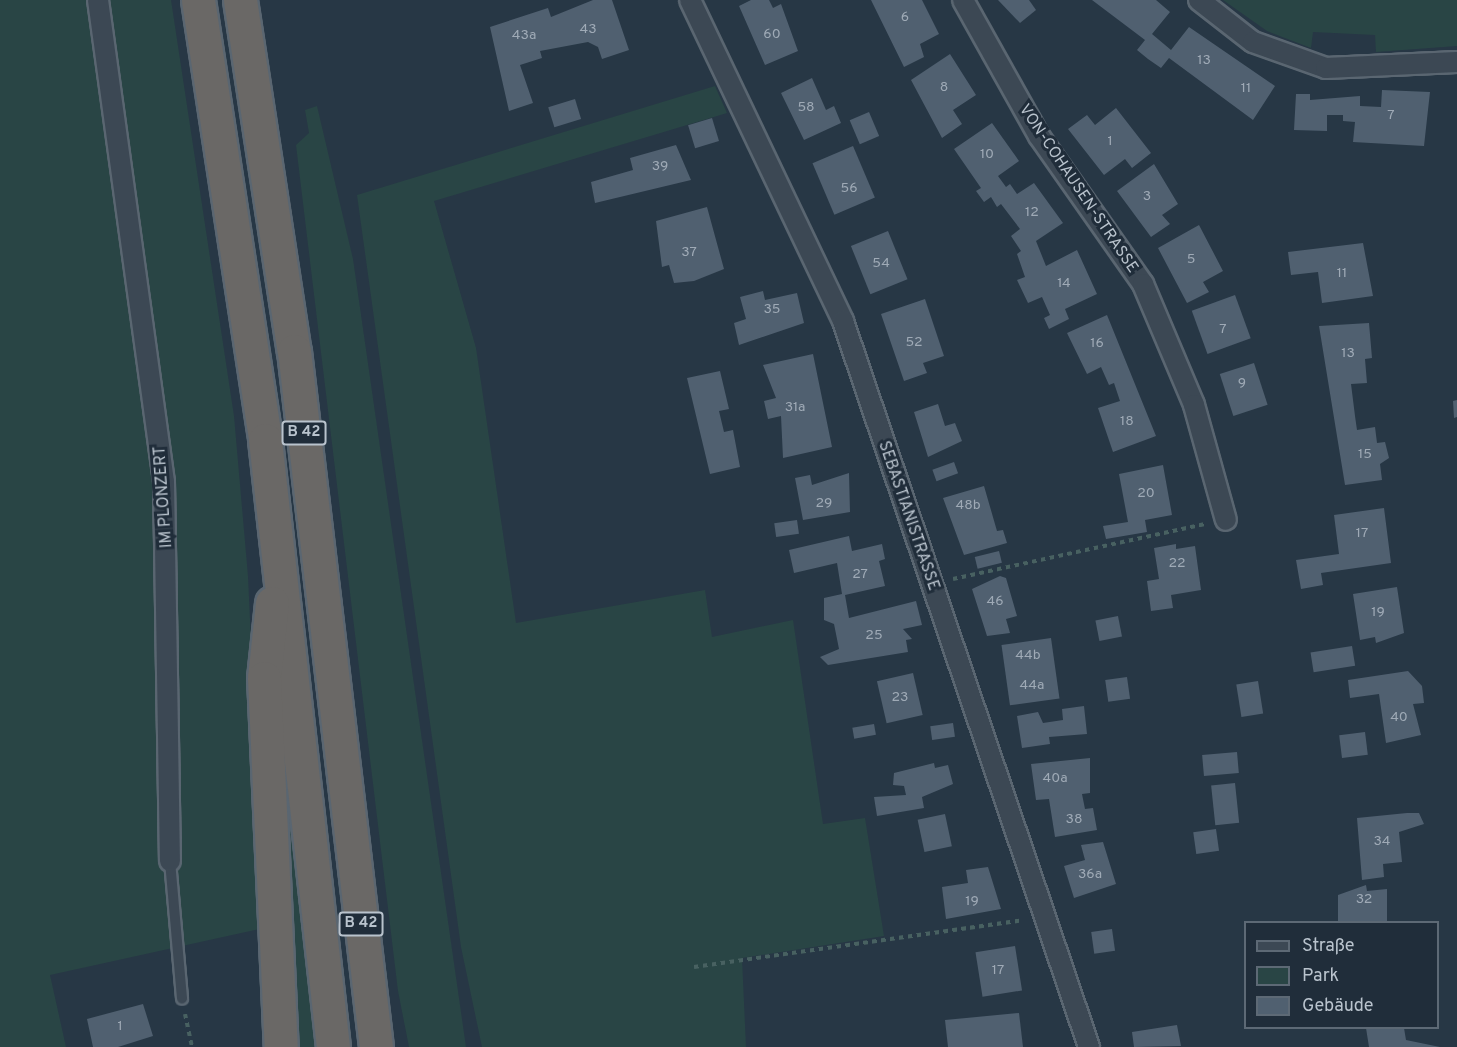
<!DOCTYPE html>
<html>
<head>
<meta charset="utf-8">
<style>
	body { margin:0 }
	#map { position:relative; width:1457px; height:1047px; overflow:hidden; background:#273745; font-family:Overpass,sans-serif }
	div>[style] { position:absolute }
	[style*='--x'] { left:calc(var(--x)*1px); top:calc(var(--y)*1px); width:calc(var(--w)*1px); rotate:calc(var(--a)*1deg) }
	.green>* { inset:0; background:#294545 }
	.building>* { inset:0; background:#506070; transform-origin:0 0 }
	.path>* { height:4px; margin-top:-2px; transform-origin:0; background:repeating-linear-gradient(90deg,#486161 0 4.5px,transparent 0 9px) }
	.roads { filter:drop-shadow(2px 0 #5a6671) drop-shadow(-2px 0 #5a6671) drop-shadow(0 2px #5a6671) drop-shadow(0 -2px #5a6671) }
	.service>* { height:10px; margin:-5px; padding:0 5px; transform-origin:5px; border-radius:5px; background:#3c4854 }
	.minor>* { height:20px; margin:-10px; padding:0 10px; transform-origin:10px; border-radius:10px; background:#3c4854 }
	.trunk>* { height:33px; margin:-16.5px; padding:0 16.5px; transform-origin:16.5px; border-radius:16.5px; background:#6a6866 }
	span { translate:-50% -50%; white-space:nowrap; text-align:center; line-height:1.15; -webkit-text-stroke:6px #202d3a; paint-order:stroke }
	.number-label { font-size:14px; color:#9faab6 }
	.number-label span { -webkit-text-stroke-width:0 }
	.shield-label span { padding:2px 4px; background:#202d3a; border:2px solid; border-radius:4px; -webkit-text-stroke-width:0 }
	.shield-label { font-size:15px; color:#b9c3cd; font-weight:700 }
	.street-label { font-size:16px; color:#b9c3cd }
	.legend { position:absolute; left:1244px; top:921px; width:195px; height:108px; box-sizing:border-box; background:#202d3a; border:2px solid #5d6975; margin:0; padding:8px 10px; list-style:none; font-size:18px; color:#b9c3cd }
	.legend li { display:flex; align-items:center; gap:12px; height:30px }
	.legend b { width:30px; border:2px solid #5d6975 }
</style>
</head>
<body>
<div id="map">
	<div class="green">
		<div style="clip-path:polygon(0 0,171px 0,234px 416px,248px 576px,264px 928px,50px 975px,66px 1047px,0 1047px)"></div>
		<div style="clip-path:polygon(1223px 0,1457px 0,1457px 46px,1376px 52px,1375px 35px,1313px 32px,1311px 48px,1267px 31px)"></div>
		<div style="clip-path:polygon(715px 86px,727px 113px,434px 201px,476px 348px,516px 623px,705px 590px,712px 637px,793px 620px,823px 824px,865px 818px,884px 936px,742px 958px,746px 1047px,482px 1047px,461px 947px,357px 195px)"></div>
		<div style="clip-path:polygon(317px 106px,353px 259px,466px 1047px,409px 1047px,398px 991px,296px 145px,309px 133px,305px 110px)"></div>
		<div style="clip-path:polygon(288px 816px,294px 820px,321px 1047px,295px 1047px)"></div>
	</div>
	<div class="building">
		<div style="clip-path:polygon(593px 0,612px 0,629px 50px,602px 59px,598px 47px,588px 42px,540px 51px,542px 58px,520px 65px,533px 103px,509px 111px,490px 27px,548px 8px,551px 17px)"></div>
		<div style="clip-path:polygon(751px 0,769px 0,773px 8px,781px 4px,798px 51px,765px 65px,739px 6px)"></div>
		<div style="clip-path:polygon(871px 0,922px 0,939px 34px,920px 44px,924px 57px,904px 67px)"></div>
		<div style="clip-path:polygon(998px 0,1029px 0,1036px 10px,1020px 23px)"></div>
		<div style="clip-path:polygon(1092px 0,1156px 0,1170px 12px,1152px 34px,1171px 50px,1189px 27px,1275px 86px,1253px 120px,1169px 58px,1161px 68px,1148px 59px,1137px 50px,1145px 40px)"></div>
		<div style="clip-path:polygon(950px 54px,976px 95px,953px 110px,962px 124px,942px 138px,911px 80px)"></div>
		<div style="clip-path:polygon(812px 78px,826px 110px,834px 106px,841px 123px,804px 140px,781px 93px)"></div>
		<div style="clip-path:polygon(1382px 90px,1430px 92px,1424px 146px,1353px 142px,1355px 122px,1343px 121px,1343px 115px,1327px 115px,1327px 131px,1294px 130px,1296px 94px,1310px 94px,1310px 100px,1360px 96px,1360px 106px,1381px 107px)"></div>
		<div style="left:575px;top:99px;width:21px;height:28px;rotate:73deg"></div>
		<div style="clip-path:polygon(1116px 108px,1151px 153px,1132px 168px,1125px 159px,1104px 175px,1068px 129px,1087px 115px,1095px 125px)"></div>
		<div style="left:869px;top:112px;width:26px;height:21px;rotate:67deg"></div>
		<div style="left:712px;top:118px;width:24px;height:25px;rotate:73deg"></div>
		<div style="clip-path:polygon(992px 123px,1019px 161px,998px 176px,1006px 187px,1010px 184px,1017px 194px,1034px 183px,1063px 223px,1036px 241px,1046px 266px,1077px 250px,1097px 294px,1065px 309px,1069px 319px,1049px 329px,1044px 318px,1050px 315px,1042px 297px,1028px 303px,1017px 280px,1025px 277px,1017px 254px,1021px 251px,1011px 236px,1020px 229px,1001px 204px,997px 207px,991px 197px,984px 202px,976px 191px,981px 188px,954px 149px)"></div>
		<div style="clip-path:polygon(676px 145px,691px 180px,595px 203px,591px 182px,633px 170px,630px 158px)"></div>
		<div style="left:853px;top:146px;width:56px;height:44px;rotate:67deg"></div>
		<div style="clip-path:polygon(1154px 164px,1178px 204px,1162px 215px,1170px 224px,1151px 237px,1117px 191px)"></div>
		<div style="clip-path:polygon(707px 207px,724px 269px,694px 281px,674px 283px,669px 265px,662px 267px,656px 221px)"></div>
		<div style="clip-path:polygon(1199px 225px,1223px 271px,1203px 282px,1209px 292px,1187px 303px,1158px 248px)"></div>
		<div style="left:888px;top:231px;width:52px;height:40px;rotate:68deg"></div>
		<div style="clip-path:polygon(1363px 243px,1373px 296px,1322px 303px,1318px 272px,1291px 275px,1288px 252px)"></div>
		<div style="clip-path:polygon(763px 291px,765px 300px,797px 293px,804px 323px,739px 345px,734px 323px,746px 319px,740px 297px)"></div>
		<div style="left:1235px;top:295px;width:46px;height:46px;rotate:70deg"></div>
		<div style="clip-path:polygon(925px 299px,944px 356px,923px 363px,927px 373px,904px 381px,881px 314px)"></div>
		<div style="clip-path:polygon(1107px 315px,1156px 436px,1113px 452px,1098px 408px,1120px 401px,1114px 383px,1109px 385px,1101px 367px,1087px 374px,1067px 333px)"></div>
		<div style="clip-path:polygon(1369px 323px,1372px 358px,1365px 359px,1367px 383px,1351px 384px,1355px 416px,1357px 430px,1375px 427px,1377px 443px,1385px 442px,1389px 458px,1380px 464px,1382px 480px,1345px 485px,1319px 326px)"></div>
		<div style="clip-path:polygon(813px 354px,832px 447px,783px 458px,781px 416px,768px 419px,764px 401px,776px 398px,763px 365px)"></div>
		<div style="left:1254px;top:363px;width:44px;height:36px;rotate:72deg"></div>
		<div style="clip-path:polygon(720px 371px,729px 409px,719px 411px,724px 432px,733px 430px,740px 467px,710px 474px,687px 378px)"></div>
		<div style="clip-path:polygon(1457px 400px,1457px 417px,1454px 418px,1453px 401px)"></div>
		<div style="clip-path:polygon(938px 404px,945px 426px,955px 423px,962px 441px,928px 457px,914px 412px)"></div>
		<div style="left:954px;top:462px;width:12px;height:23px;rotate:70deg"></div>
		<div style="clip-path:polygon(1163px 465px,1172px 515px,1145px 520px,1147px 532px,1106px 539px,1103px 526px,1128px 522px,1119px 474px)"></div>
		<div style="clip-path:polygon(849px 473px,850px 512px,803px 520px,795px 478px,810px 475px,812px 485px)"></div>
		<div style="clip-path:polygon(984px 486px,997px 531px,1003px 530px,1007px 543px,964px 555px,943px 498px)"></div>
		<div style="clip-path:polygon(1384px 508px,1391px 563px,1321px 573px,1323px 585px,1301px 589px,1296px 560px,1339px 554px,1334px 515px)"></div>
		<div style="left:797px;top:520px;width:14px;height:23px;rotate:82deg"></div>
		<div style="clip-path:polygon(849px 536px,852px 551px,882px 544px,885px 559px,879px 561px,885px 586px,845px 595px,849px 618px,916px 601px,922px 625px,903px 629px,912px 639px,906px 640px,908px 652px,828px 665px,820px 657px,839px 649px,834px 624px,824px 620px,824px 598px,842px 594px,837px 563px,794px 573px,789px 550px)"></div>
		<div style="clip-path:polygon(1176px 544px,1176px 549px,1195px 546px,1201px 590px,1171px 595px,1173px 608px,1151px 611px,1147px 581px,1159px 579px,1154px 548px)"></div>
		<div style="left:999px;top:551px;width:12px;height:25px;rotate:76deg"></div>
		<div style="clip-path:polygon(1000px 576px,1006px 578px,1017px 616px,1006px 619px,1010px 633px,987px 636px,972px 589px)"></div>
		<div style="clip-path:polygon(1397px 587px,1404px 633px,1376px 643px,1375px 637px,1360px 640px,1353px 594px)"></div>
		<div style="left:1118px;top:616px;width:21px;height:23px;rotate:79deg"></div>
		<div style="left:1051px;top:638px;width:61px;height:50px;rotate:82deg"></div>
		<div style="left:1352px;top:646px;width:20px;height:42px;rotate:81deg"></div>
		<div style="clip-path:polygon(1408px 671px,1422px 686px,1424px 703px,1413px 704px,1421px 735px,1386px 743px,1379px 694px,1350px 698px,1348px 680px)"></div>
		<div style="left:913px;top:673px;width:43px;height:37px;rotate:77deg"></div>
		<div style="left:1127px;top:677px;width:22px;height:22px;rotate:82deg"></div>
		<div style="left:1258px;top:681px;width:33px;height:22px;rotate:81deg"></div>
		<div style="clip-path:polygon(1084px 706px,1087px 734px,1049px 737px,1050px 744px,1022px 748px,1017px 716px,1038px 712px,1043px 723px,1063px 720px,1062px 709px)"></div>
		<div style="left:953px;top:723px;width:14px;height:23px;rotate:82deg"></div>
		<div style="left:874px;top:724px;width:11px;height:22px;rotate:80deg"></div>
		<div style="left:1365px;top:732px;width:23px;height:26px;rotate:83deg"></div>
		<div style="left:1237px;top:752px;width:21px;height:35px;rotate:85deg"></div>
		<div style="clip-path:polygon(1090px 758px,1090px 793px,1082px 794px,1085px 809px,1093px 808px,1097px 830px,1055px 837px,1049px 799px,1036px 800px,1031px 764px)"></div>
		<div style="clip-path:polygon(934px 763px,935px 768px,948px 765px,953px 784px,922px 797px,924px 808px,877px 816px,874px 797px,906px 795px,904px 786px,893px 785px,894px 773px)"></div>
		<div style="left:1235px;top:783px;width:40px;height:24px;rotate:84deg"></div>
		<div style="clip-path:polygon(1407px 813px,1419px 813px,1424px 824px,1399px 832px,1402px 862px,1383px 864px,1384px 877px,1362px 880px,1357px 818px)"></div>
		<div style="left:945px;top:814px;width:33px;height:28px;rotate:78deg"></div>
		<div style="left:1216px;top:829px;width:22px;height:23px;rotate:82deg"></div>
		<div style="clip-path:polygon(1103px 842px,1116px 884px,1074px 898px,1064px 866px,1085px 860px,1081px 845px)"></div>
		<div style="clip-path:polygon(988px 867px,1001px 909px,946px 919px,942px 887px,968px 883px,966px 870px)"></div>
		<div style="clip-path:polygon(1366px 885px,1367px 891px,1387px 889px,1387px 922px,1338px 922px,1338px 895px)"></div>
		<div style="left:1112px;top:929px;width:22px;height:21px;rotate:82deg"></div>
		<div style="left:1015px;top:946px;width:45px;height:40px;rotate:81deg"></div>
		<div style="clip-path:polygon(143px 1004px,153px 1036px,118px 1047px,93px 1047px,87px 1019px)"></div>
		<div style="clip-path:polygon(1019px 1013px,1023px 1047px,948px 1047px,945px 1020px)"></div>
		<div style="clip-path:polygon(1177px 1025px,1181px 1046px,1134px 1047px,1132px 1032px)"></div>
		<div style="clip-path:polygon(1366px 1028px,1404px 1028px,1406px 1040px,1440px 1047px,1369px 1047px)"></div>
	</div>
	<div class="path">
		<div style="--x:953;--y:579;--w:259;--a:-12.3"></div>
		<div style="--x:694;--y:967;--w:332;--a:-8.1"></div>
		<div style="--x:185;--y:1014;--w:34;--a:78"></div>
	</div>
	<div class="roads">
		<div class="service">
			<div style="--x:170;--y:861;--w:138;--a:85"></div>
		</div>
		<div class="minor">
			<div style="--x:98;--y:0;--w:486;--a:82.2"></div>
			<div style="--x:164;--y:482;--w:379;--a:89.1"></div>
			<div style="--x:690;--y:0;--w:356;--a:64.5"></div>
			<div style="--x:843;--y:321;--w:767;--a:71.28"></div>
			<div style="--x:963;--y:0;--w:156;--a:60.8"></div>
			<div style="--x:1039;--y:136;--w:181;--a:54.9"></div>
			<div style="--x:1143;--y:284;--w:131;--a:67.1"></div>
			<div style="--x:1194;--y:405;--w:119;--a:74.5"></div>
			<div style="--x:1199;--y:0;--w:68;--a:37.9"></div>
			<div style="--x:1253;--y:42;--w:77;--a:19.6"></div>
			<div style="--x:1326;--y:68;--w:131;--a:-2.6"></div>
		</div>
		<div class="trunk">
			<div style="--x:198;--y:0;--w:445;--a:81.3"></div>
			<div style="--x:265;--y:440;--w:611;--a:83.61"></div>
			<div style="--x:240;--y:0;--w:355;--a:81.3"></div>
			<div style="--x:294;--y:351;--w:701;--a:83.28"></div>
			<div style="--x:272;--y:603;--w:75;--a:96.1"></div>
			<div style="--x:264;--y:678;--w:369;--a:87.4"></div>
		</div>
	</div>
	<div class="number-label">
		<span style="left:905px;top:18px">6</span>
		<span style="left:588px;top:30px">43</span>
		<span style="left:772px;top:35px">60</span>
		<span style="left:524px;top:36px">43a</span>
		<span style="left:1204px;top:61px">13</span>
		<span style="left:944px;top:88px">8</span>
		<span style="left:1246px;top:89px">11</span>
		<span style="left:806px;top:108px">58</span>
		<span style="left:1391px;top:116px">7</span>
		<span style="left:1110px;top:142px">1</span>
		<span style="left:987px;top:155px">10</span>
		<span style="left:660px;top:167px">39</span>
		<span style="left:849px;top:189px">56</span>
		<span style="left:1147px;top:197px">3</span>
		<span style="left:1032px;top:213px">12</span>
		<span style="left:689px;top:253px">37</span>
		<span style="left:1191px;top:260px">5</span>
		<span style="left:881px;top:264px">54</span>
		<span style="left:1342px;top:274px">11</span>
		<span style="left:1064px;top:284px">14</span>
		<span style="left:772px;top:310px">35</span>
		<span style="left:1223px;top:330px">7</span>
		<span style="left:914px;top:343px">52</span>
		<span style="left:1097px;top:344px">16</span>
		<span style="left:1348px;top:354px">13</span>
		<span style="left:1242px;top:384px">9</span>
		<span style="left:795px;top:408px">31a</span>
		<span style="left:1127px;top:422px">18</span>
		<span style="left:1365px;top:455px">15</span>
		<span style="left:1146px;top:494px">20</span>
		<span style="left:824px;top:504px">29</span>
		<span style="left:968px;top:506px">48b</span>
		<span style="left:1362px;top:534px">17</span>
		<span style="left:1177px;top:564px">22</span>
		<span style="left:860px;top:575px">27</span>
		<span style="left:995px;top:602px">46</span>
		<span style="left:1378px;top:613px">19</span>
		<span style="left:874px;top:636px">25</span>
		<span style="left:1028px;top:656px">44b</span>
		<span style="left:1032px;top:686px">44a</span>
		<span style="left:900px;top:698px">23</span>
		<span style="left:1399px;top:718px">40</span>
		<span style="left:1055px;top:779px">40a</span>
		<span style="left:1074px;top:820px">38</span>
		<span style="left:1382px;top:842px">34</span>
		<span style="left:1090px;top:875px">36a</span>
		<span style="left:1364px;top:900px">32</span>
		<span style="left:972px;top:902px">19</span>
		<span style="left:998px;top:971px">17</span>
		<span style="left:120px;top:1027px">1</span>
	</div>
	<div class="shield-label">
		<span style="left:304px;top:433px">B 42</span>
		<span style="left:361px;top:924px">B 42</span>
	</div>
	<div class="street-label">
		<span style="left:1078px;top:189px;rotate:56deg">VON-COHAUSEN-STRASSE</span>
		<span style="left:164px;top:497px;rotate:-94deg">IM PLONZERT</span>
		<span style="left:908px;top:516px;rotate:71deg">SEBASTIANISTRASSE</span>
	</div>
	<ul class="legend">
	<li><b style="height:8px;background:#3c4854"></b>Straße</li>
	<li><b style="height:16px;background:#294545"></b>Park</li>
	<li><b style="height:16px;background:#506070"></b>Gebäude</li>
	</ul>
</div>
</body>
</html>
